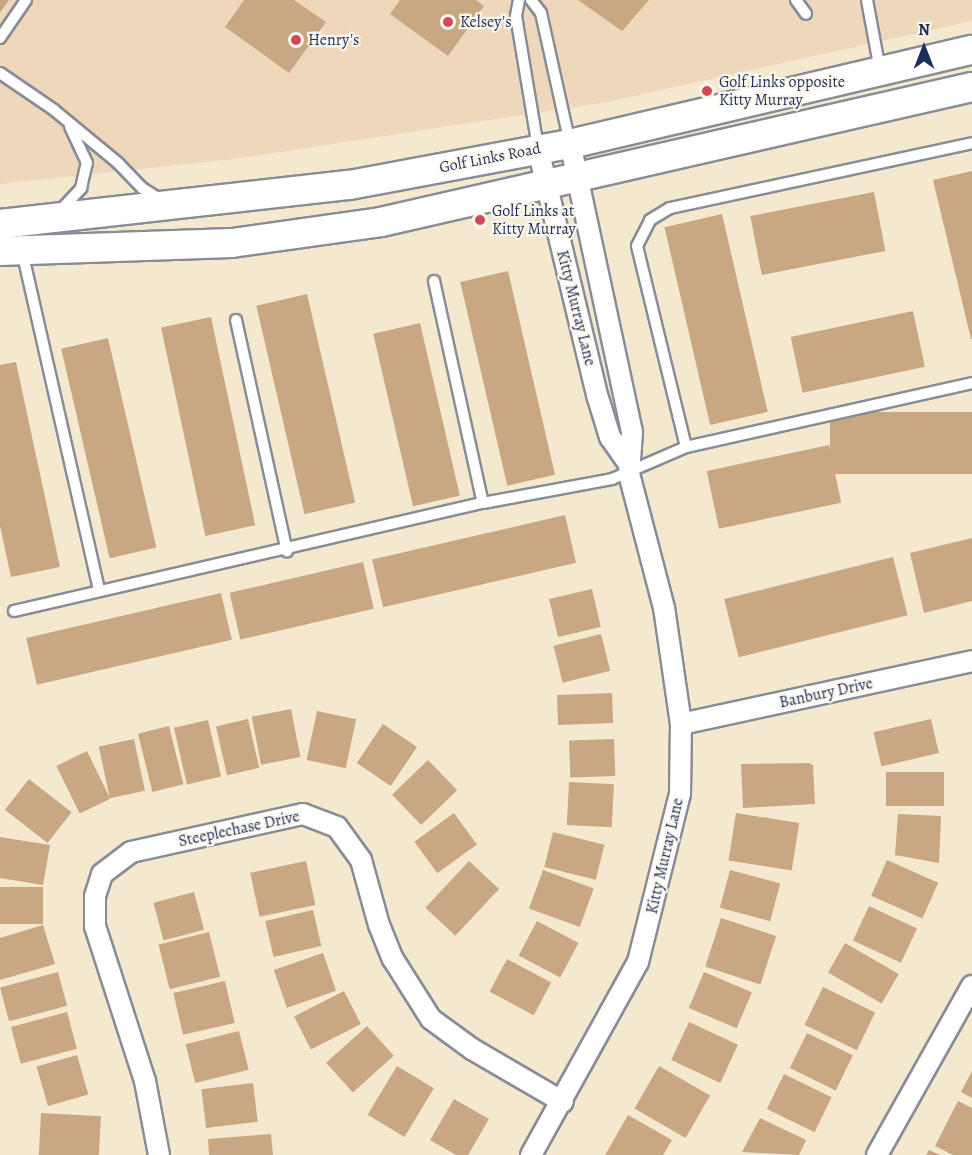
<!DOCTYPE html>
<html>
<head>
<meta charset="utf-8">
<style>
	body { margin:0 }
	#map { position:relative; width:972px; height:1155px; overflow:hidden; background:#f4e8cf; font-family:Alegreya,serif }
	div>[style] { position:absolute }
	[style*='--x'] { left:calc(var(--x)*1px); top:calc(var(--y)*1px); width:calc(var(--w)*1px); rotate:calc(var(--a)*1deg) }
	.built>* { inset:0; background:#eed7bb }
	.building>* { inset:0; background:#caa783; transform-origin:0 0 }
	.roads { filter:drop-shadow(2px 0 #888c96) drop-shadow(-2px 0 #888c96) drop-shadow(0 2px #888c96) drop-shadow(0 -2px #888c96) }
	.service>* { height:10px; margin:-5px; padding:0 5px; transform-origin:5px; border-radius:5px; background:#fff }
	.minor>* { height:20px; margin:-10px; padding:0 10px; transform-origin:10px; border-radius:10px; background:#fff }
	.secondary>* { height:28px; margin:-14px; padding:0 14px; transform-origin:14px; border-radius:14px; background:#fff }
	.dots>* { width:16px; height:16px; translate:-50% -50%; box-sizing:border-box; border:3px solid #fbf7ec; border-radius:50% }
	span { translate:-50% -50%; white-space:nowrap; text-align:center; line-height:1.15; -webkit-text-stroke:4.5px #fbf7ec; paint-order:stroke }
	.poi-label { font-size:16px; color:#1b2f5e }
	.left { translate:0 -50%; text-align:left }
	.street-label { font-size:16px; color:#1b2f5e }
	.north { position:absolute; left:894px; top:18px; width:60px; height:60px; -webkit-text-stroke:4px #fbf7ec; paint-order:stroke; rotate:0deg; font-size:16px; font-weight:700; line-height:24px; text-align:center; color:#1b2f5e }
	.north::after { content:''; display:block; margin:auto; width:21px; height:27px; background:#1b2f5e; clip-path:polygon(50% 0,100% 100%,50% 72%,0 100%) }
</style>
</head>
<body>
<div id="map">
	<div class="built">
		<div style="clip-path:polygon(0 0,972px 0,972px 21px,607px 102px,234px 159px,0 184px)"></div>
	</div>
	<div class="building">
		<div style="clip-path:polygon(0 0,9px 0,0 13px)"></div>
		<div style="clip-path:polygon(244px 0,294px 0,326px 22px,289px 73px,225px 27px)"></div>
		<div style="clip-path:polygon(400px 0,476px 0,484px 6px,448px 56px,390px 14px)"></div>
		<div style="clip-path:polygon(578px 0,649px 0,622px 31px)"></div>
		<div style="clip-path:polygon(972px 171px,972px 339px,971px 339px,933px 180px)"></div>
		<div style="left:874px;top:192px;width:60px;height:126px;rotate:79deg"></div>
		<div style="left:722px;top:214px;width:203px;height:59px;rotate:77deg"></div>
		<div style="left:508px;top:271px;width:209px;height:49px;rotate:77deg"></div>
		<div style="left:307px;top:294px;width:214px;height:52px;rotate:77deg"></div>
		<div style="left:913px;top:311px;width:57px;height:125px;rotate:78deg"></div>
		<div style="left:211px;top:317px;width:213px;height:51px;rotate:78deg"></div>
		<div style="left:420px;top:323px;width:177px;height:48px;rotate:77deg"></div>
		<div style="left:108px;top:338px;width:215px;height:48px;rotate:77deg"></div>
		<div style="clip-path:polygon(16px 362px,60px 567px,11px 577px,0 526px,0 365px)"></div>
		<div style="left:972px;top:412px;width:62px;height:142px;rotate:90deg"></div>
		<div style="left:829px;top:445px;width:59px;height:125px;rotate:78deg"></div>
		<div style="left:565px;top:515px;width:49px;height:198px;rotate:77deg"></div>
		<div style="clip-path:polygon(972px 538px,972px 601px,924px 613px,910px 553px)"></div>
		<div style="left:893px;top:557px;width:60px;height:174px;rotate:76deg"></div>
		<div style="left:363px;top:562px;width:48px;height:137px;rotate:77deg"></div>
		<div style="left:592px;top:589px;width:39px;height:44px;rotate:77deg"></div>
		<div style="left:221px;top:593px;width:48px;height:200px;rotate:77deg"></div>
		<div style="left:601px;top:634px;width:38px;height:49px;rotate:76deg"></div>
		<div style="left:612px;top:693px;width:30px;height:55px;rotate:88deg"></div>
		<div style="left:291px;top:709px;width:49px;height:40px;rotate:79deg"></div>
		<div style="left:317px;top:711px;width:40px;height:50px;rotate:12deg"></div>
		<div style="left:248px;top:719px;width:50px;height:33px;rotate:77deg"></div>
		<div style="left:931px;top:719px;width:35px;height:59px;rotate:77deg"></div>
		<div style="left:208px;top:720px;width:58px;height:35px;rotate:77deg"></div>
		<div style="left:383px;top:724px;width:41px;height:47px;rotate:34deg"></div>
		<div style="left:169px;top:726px;width:60px;height:32px;rotate:76deg"></div>
		<div style="left:134px;top:739px;width:53px;height:36px;rotate:78deg"></div>
		<div style="left:614px;top:739px;width:37px;height:45px;rotate:88deg"></div>
		<div style="left:87px;top:751px;width:53px;height:34px;rotate:64deg"></div>
		<div style="left:428px;top:760px;width:42px;height:50px;rotate:46deg"></div>
		<div style="clip-path:polygon(809px 763px,813px 765px,815px 804px,743px 808px,741px 764px)"></div>
		<div style="left:886px;top:772px;width:58px;height:34px"></div>
		<div style="left:29px;top:779px;width:54px;height:39px;rotate:38deg"></div>
		<div style="left:569px;top:782px;width:45px;height:43px;rotate:3deg"></div>
		<div style="left:454px;top:813px;width:39px;height:49px;rotate:54deg"></div>
		<div style="left:736px;top:813px;width:64px;height:48px;rotate:9deg"></div>
		<div style="clip-path:polygon(898px 814px,941px 816px,939px 863px,895px 855px)"></div>
		<div style="left:553px;top:832px;width:53px;height:36px;rotate:14deg"></div>
		<div style="clip-path:polygon(0 837px,50px 845px,43px 885px,0 878px)"></div>
		<div style="left:887px;top:860px;width:56px;height:39px;rotate:24deg"></div>
		<div style="left:306px;top:861px;width:45px;height:57px;rotate:78deg"></div>
		<div style="left:469px;top:861px;width:41px;height:64px;rotate:43deg"></div>
		<div style="left:543px;top:870px;width:54px;height:41px;rotate:20deg"></div>
		<div style="left:730px;top:870px;width:52px;height:39px;rotate:15deg"></div>
		<div style="left:43px;top:887px;width:37px;height:43px;rotate:90deg"></div>
		<div style="left:194px;top:892px;width:39px;height:42px;rotate:75deg"></div>
		<div style="left:869px;top:906px;width:53px;height:38px;rotate:25deg"></div>
		<div style="left:313px;top:910px;width:37px;height:49px;rotate:77deg"></div>
		<div style="left:721px;top:918px;width:58px;height:51px;rotate:18deg"></div>
		<div style="left:537px;top:921px;width:47px;height:39px;rotate:28deg"></div>
		<div style="clip-path:polygon(43px 925px,55px 964px,0 980px,0 938px)"></div>
		<div style="left:209px;top:932px;width:46px;height:52px;rotate:76deg"></div>
		<div style="left:845px;top:943px;width:62px;height:34px;rotate:30deg"></div>
		<div style="left:323px;top:953px;width:40px;height:52px;rotate:71deg"></div>
		<div style="left:507px;top:959px;width:50px;height:37px;rotate:28deg"></div>
		<div style="left:58px;top:972px;width:35px;height:60px;rotate:75deg"></div>
		<div style="left:704px;top:972px;width:52px;height:39px;rotate:23deg"></div>
		<div style="left:225px;top:981px;width:43px;height:53px;rotate:77deg"></div>
		<div style="left:823px;top:987px;width:58px;height:42px;rotate:26deg"></div>
		<div style="left:344px;top:991px;width:37px;height:56px;rotate:63deg"></div>
		<div style="left:67px;top:1012px;width:38px;height:58px;rotate:75deg"></div>
		<div style="left:689px;top:1022px;width:54px;height:42px;rotate:25deg"></div>
		<div style="left:367px;top:1026px;width:40px;height:55px;rotate:48deg"></div>
		<div style="left:239px;top:1031px;width:40px;height:55px;rotate:76deg"></div>
		<div style="left:807px;top:1033px;width:51px;height:39px;rotate:26deg"></div>
		<div style="left:77px;top:1055px;width:41px;height:42px;rotate:74deg"></div>
		<div style="left:397px;top:1066px;width:43px;height:57px;rotate:31deg"></div>
		<div style="left:659px;top:1066px;width:59px;height:49px;rotate:30deg"></div>
		<div style="clip-path:polygon(972px 1071px,972px 1098px,961px 1092px)"></div>
		<div style="left:784px;top:1074px;width:53px;height:39px;rotate:26deg"></div>
		<div style="left:253px;top:1083px;width:39px;height:52px;rotate:83deg"></div>
		<div style="clip-path:polygon(454px 1099px,489px 1119px,468px 1155px,456px 1155px,430px 1140px)"></div>
		<div style="clip-path:polygon(958px 1101px,972px 1108px,972px 1155px,953px 1155px,935px 1146px)"></div>
		<div style="left:41px;top:1113px;width:60px;height:42px;rotate:3deg"></div>
		<div style="clip-path:polygon(628px 1115px,672px 1140px,663px 1155px,605px 1155px)"></div>
		<div style="clip-path:polygon(760px 1118px,806px 1140px,799px 1155px,742px 1152px)"></div>
		<div style="clip-path:polygon(271px 1134px,273px 1155px,209px 1155px,208px 1139px)"></div>
		<div style="clip-path:polygon(929px 1150px,940px 1155px,926px 1155px)"></div>
	</div>
	<div class="roads">
		<div class="service">
			<div style="--x:519;--y:0;--w:16;--a:101"></div>
			<div style="--x:516;--y:16;--w:134;--a:80.5"></div>
			<div style="--x:531;--y:0;--w:16;--a:52"></div>
			<div style="--x:541;--y:13;--w:134;--a:77.5"></div>
			<div style="--x:796;--y:0;--w:17;--a:54"></div>
			<div style="--x:867;--y:0;--w:71;--a:79.5"></div>
			<div style="--x:0;--y:38;--w:46;--a:-55.6"></div>
			<div style="--x:0;--y:73;--w:65;--a:34.4"></div>
			<div style="--x:54;--y:110;--w:83;--a:39.6"></div>
			<div style="--x:118;--y:163;--w:35;--a:46"></div>
			<div style="--x:142;--y:188;--w:22;--a:32"></div>
			<div style="--x:59;--y:212;--w:33;--a:-47"></div>
			<div style="--x:81;--y:188;--w:26;--a:-77"></div>
			<div style="--x:87;--y:163;--w:40;--a:-115"></div>
			<div style="--x:22;--y:251;--w:348;--a:77.2"></div>
			<div style="--x:434;--y:281;--w:227;--a:77.6"></div>
			<div style="--x:236;--y:320;--w:237;--a:77.6"></div>
			<div style="--x:686;--y:447;--w:207;--a:-103.7"></div>
			<div style="--x:637;--y:246;--w:29;--a:-63"></div>
			<div style="--x:650;--y:220;--w:23;--a:-31"></div>
			<div style="--x:670;--y:208;--w:309;--a:-12.1"></div>
			<div style="--x:14;--y:611;--w:481;--a:-13"></div>
			<div style="--x:483;--y:503;--w:131;--a:-10.5"></div>
			<div style="--x:612;--y:479;--w:81;--a:-23.4"></div>
			<div style="--x:686;--y:447;--w:293;--a:-12.6"></div>
		</div>
		<div class="minor">
			<div style="--x:538;--y:149;--w:256;--a:76.5"></div>
			<div style="--x:598;--y:398;--w:41;--a:72.9"></div>
			<div style="--x:610;--y:437;--w:29;--a:55"></div>
			<div style="--x:681;--y:724;--w:298;--a:-12.2"></div>
			<div style="--x:159;--y:1155;--w:75;--a:-100.7"></div>
			<div style="--x:145;--y:1081;--w:163;--a:-107.9"></div>
			<div style="--x:95;--y:926;--w:30;--a:-90"></div>
			<div style="--x:95;--y:896;--w:23;--a:-72"></div>
			<div style="--x:102;--y:874;--w:36;--a:-37"></div>
			<div style="--x:131;--y:852;--w:176;--a:-12.5"></div>
			<div style="--x:303;--y:814;--w:36;--a:21"></div>
			<div style="--x:337;--y:827;--w:41;--a:54"></div>
			<div style="--x:361;--y:860;--w:67;--a:74.5"></div>
			<div style="--x:379;--y:925;--w:37;--a:68"></div>
			<div style="--x:393;--y:959;--w:71;--a:57.7"></div>
			<div style="--x:431;--y:1019;--w:51;--a:36.2"></div>
			<div style="--x:472;--y:1049;--w:105;--a:30.2"></div>
			<div style="--x:531;--y:1155;--w:221;--a:-61"></div>
			<div style="--x:638;--y:962;--w:173;--a:-76"></div>
			<div style="--x:680;--y:794;--w:70;--a:-89.2"></div>
			<div style="--x:681;--y:724;--w:117;--a:-98.3"></div>
			<div style="--x:664;--y:608;--w:138;--a:-104.6"></div>
			<div style="--x:629;--y:474;--w:42;--a:-85.9"></div>
			<div style="--x:632;--y:432;--w:295;--a:-102.1"></div>
			<div style="--x:877;--y:1155;--w:194;--a:-60.7"></div>
		</div>
		<div class="secondary">
			<div style="--x:0;--y:224;--w:352;--a:-6.4"></div>
			<div style="--x:350;--y:185;--w:224;--a:-10.6"></div>
			<div style="--x:570;--y:144;--w:413;--a:-13.2"></div>
			<div style="--x:0;--y:251;--w:232;--a:-2"></div>
			<div style="--x:232;--y:243;--w:150;--a:-8"></div>
			<div style="--x:381;--y:222;--w:606;--a:-12.87"></div>
		</div>
	</div>
	<div class="dots">
		<div style="left:448px;top:22px;background:#d1495b"></div>
		<div style="left:296px;top:40px;background:#d1495b"></div>
		<div style="left:707px;top:91px;background:#d1495b"></div>
		<div style="left:480px;top:220px;background:#d1495b"></div>
	</div>
	<div class="poi-label">
		<span class="left" style="left:460px;top:22px">Kelsey's</span>
		<span class="left" style="left:308px;top:40px">Henry's</span>
		<span class="left" style="left:719px;top:91px">Golf Links opposite<br>Kitty Murray</span>
		<span class="left" style="left:492px;top:220px">Golf Links at<br>Kitty Murray</span>
	</div>
	<div class="street-label">
		<span style="left:490px;top:158px;rotate:-11deg">Golf Links Road</span>
		<span style="left:576px;top:308px;rotate:76deg">Kitty Murray Lane</span>
		<span style="left:826px;top:693px;rotate:-12deg">Banbury Drive</span>
		<span style="left:239px;top:829px;rotate:-12deg">Steeplechase Drive</span>
		<span style="left:665px;top:856px;rotate:-77deg">Kitty Murray Lane</span>
	</div>
	<div class="north">N</div>
</div>
</body>
</html>
